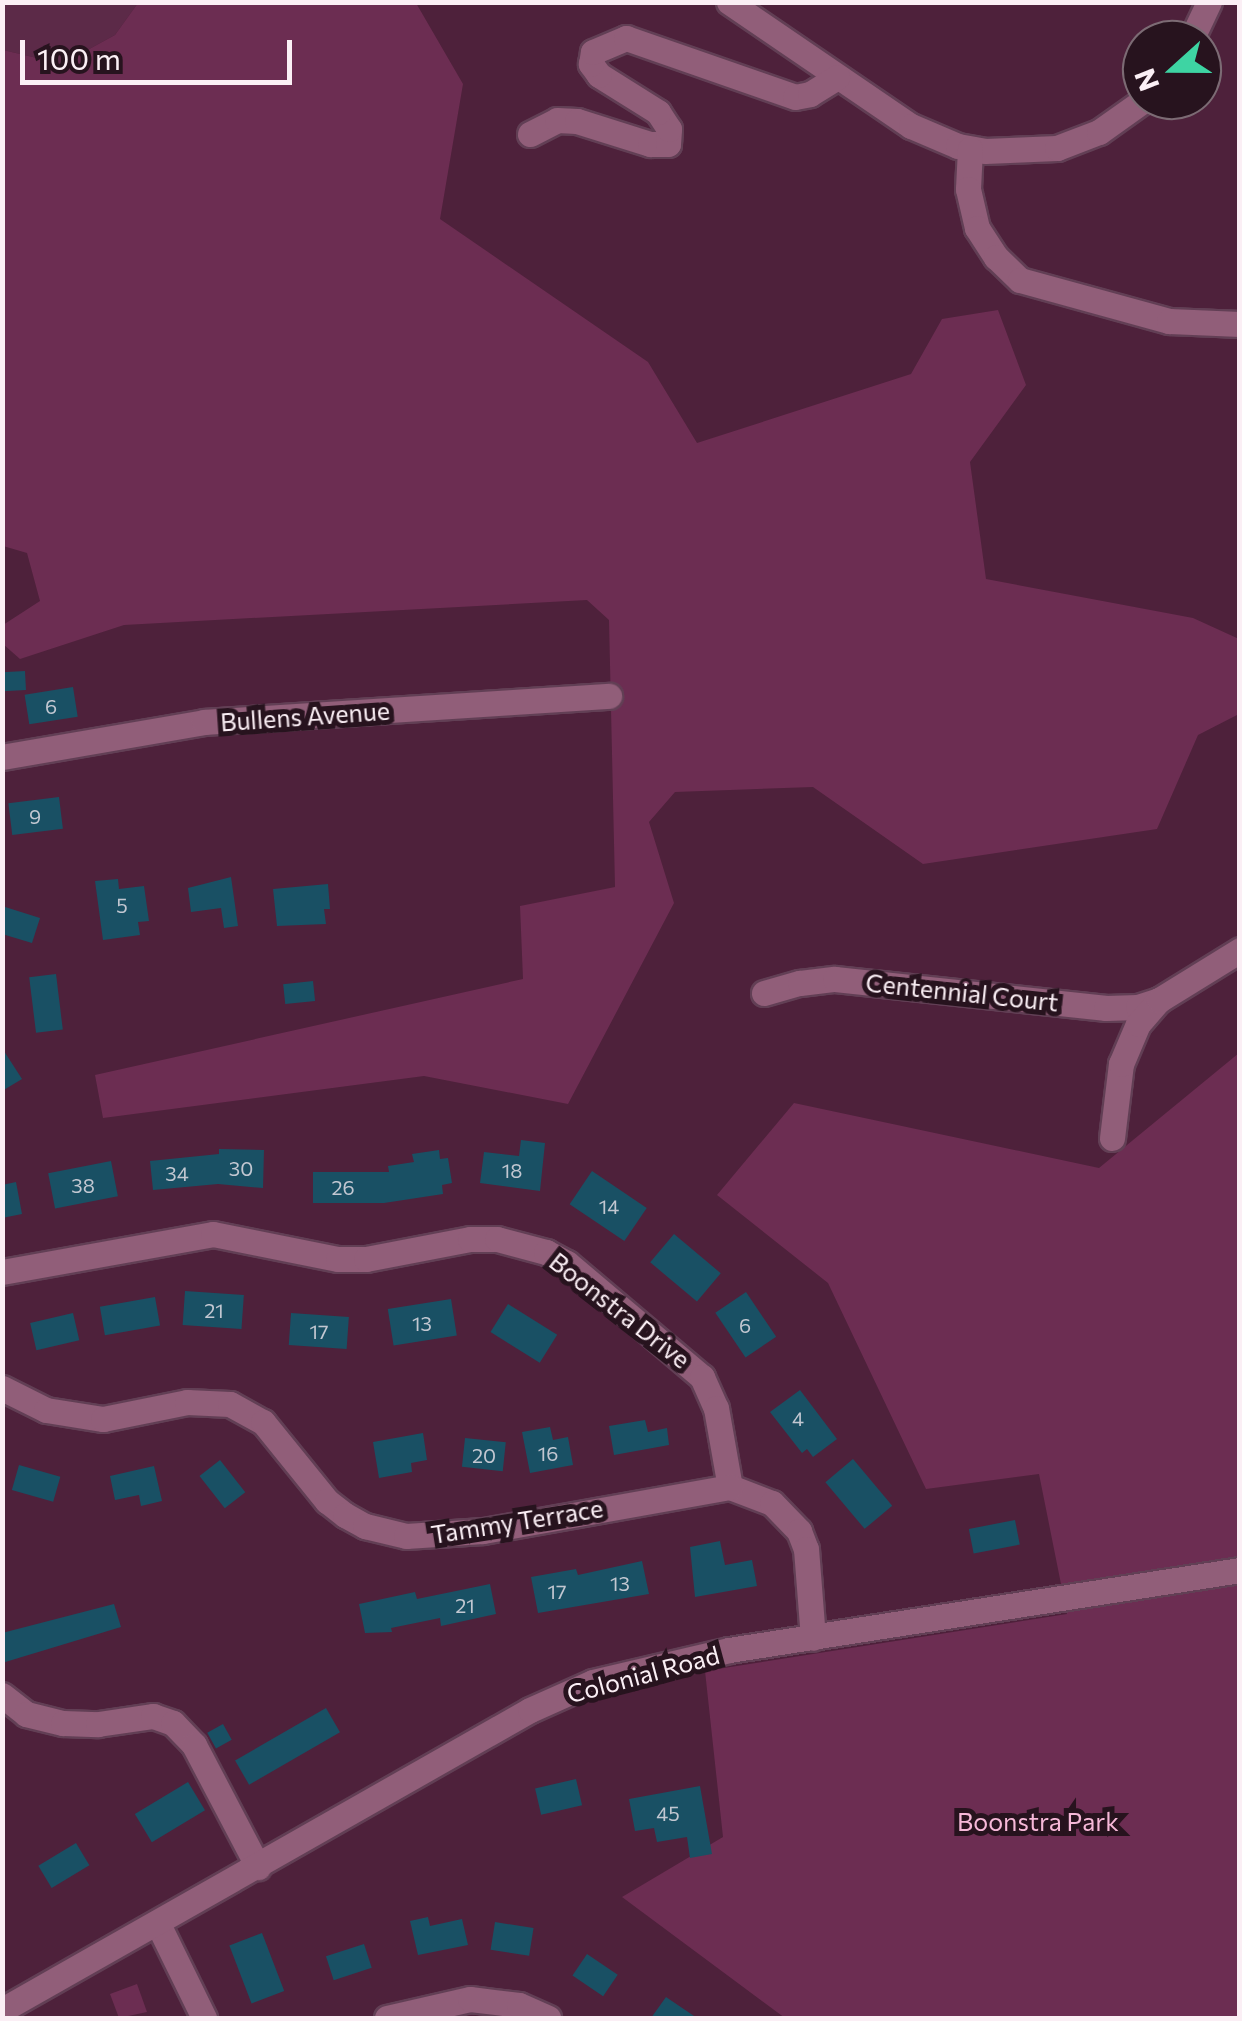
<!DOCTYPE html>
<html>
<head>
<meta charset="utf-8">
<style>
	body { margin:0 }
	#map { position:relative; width:1242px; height:2021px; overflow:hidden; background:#4e213b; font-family:Commissioner,sans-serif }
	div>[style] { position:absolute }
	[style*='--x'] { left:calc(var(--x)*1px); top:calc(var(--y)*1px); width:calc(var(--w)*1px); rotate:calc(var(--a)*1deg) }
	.built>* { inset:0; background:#5c2a48 }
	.green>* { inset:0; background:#6c2d52 }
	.building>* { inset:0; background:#195064; transform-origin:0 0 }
	.roads { filter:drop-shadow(2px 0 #623f55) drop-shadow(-2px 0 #623f55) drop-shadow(0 2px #623f55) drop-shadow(0 -2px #623f55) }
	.minor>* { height:25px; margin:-12.5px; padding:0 12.5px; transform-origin:12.5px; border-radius:12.5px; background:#915e79 }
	span { translate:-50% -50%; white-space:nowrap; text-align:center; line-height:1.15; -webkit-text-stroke:10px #27131e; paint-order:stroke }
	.number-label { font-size:20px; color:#c2c7d1 }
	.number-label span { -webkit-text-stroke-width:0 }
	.street-label { font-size:25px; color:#fbeff5 }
	.park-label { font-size:25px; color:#f6b8d8 }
	.frame { position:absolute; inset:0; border:5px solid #fbeff5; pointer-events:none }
	.north { position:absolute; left:1122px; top:20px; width:100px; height:100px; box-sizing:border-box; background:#27131e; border:2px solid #7c6b74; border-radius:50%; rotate:249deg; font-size:28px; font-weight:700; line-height:40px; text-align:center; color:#fbeff5 }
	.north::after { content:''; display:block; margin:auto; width:35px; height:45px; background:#3ed4a3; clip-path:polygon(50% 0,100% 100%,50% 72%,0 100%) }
	.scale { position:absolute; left:20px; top:40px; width:272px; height:45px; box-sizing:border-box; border:5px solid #fbeff5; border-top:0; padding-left:12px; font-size:30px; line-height:35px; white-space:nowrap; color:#fbeff5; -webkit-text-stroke:8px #27131e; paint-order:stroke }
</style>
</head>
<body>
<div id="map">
	<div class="built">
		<div style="clip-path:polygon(3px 3px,138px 3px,115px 35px,62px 64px,3px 50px)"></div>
	</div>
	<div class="green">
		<div style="clip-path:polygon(138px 3px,416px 3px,463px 84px,440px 219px,648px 362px,697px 443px,911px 374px,942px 319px,998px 310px,1026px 385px,970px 462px,986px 579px,1193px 618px,1239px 639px,1239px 714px,1198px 735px,1157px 829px,923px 864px,813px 787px,675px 792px,649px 822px,674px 903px,568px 1104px,424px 1076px,103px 1118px,95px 1075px,523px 979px,520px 906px,615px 887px,609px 620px,587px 600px,124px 625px,20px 659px,3px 644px,3px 625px,40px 601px,27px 553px,3px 546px,3px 50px,62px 64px,115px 35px)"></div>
		<div style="clip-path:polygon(1239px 1053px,1239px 2018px,785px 2018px,622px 1897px,723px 1837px,705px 1671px,1067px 1614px,1039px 1474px,926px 1489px,828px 1283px,717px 1195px,794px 1103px,1099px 1168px)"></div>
		<div style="clip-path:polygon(137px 1984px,147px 2012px,119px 2018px,110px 1994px)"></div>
	</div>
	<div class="building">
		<div style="left:25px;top:671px;width:19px;height:23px;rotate:87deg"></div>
		<div style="left:73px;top:687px;width:30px;height:49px;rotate:81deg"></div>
		<div style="left:59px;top:797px;width:32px;height:51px;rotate:83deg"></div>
		<div style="clip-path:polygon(231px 877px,238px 926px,224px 928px,221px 908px,191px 912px,188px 888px)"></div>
		<div style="clip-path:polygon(118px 879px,119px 889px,144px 886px,149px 921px,138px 922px,140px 935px,103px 940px,95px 881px)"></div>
		<div style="clip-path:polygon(328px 884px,330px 909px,324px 909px,326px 924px,277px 926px,273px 889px)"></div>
		<div style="clip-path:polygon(2px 906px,40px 918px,32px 943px,2px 934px)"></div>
		<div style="left:56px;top:974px;width:56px;height:27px;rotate:83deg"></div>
		<div style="left:313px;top:981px;width:20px;height:30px;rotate:84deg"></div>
		<div style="clip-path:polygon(2px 1048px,22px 1079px,2px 1091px)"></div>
		<div style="clip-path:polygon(521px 1140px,545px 1143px,540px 1191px,480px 1183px,484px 1152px,519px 1156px)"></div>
		<div style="clip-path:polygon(219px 1149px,264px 1150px,263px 1188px,218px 1184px,153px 1190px,150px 1161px,219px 1154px)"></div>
		<div style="clip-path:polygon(439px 1150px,440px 1159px,448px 1158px,452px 1183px,442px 1185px,443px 1194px,384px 1203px,313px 1203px,313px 1172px,389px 1172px,388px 1166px,414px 1162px,412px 1154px)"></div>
		<div style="left:111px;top:1161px;width:36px;height:64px;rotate:79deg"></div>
		<div style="left:592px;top:1171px;width:66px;height:40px;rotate:34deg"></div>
		<div style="clip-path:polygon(16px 1182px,22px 1214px,2px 1218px,2px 1185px)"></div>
		<div style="left:674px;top:1234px;width:61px;height:37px;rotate:40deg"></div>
		<div style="left:185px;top:1291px;width:59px;height:34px;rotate:4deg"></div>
		<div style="left:746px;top:1292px;width:54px;height:37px;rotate:56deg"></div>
		<div style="left:155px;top:1297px;width:29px;height:56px;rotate:80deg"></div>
		<div style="left:451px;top:1299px;width:37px;height:64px;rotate:81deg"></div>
		<div style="left:508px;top:1304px;width:58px;height:33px;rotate:32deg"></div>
		<div style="left:73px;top:1313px;width:28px;height:44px;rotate:77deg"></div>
		<div style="left:291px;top:1313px;width:58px;height:32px;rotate:4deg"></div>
		<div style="clip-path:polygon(800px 1390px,837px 1439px,813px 1457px,807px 1449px,802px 1453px,770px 1412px)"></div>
		<div style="clip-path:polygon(645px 1420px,648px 1432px,667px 1428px,669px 1445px,614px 1455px,609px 1426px)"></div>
		<div style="clip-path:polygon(550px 1427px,553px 1440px,568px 1437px,573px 1465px,530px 1473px,522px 1432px)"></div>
		<div style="clip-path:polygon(423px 1433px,427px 1460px,411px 1463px,412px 1472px,379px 1478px,373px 1442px)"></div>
		<div style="left:465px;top:1438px;width:41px;height:29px;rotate:6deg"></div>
		<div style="left:853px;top:1459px;width:61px;height:36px;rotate:50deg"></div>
		<div style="left:220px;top:1460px;width:41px;height:26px;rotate:52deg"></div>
		<div style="left:19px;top:1465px;width:43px;height:26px;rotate:16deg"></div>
		<div style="clip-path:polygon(154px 1466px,162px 1501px,141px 1506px,139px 1495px,115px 1500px,110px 1476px)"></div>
		<div style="left:1015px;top:1520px;width:25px;height:47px;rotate:79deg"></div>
		<div style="clip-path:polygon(720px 1541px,725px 1565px,752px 1560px,757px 1586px,695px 1597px,690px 1547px)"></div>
		<div style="clip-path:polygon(642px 1561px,649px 1594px,538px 1613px,531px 1577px,576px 1569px,578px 1575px)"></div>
		<div style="clip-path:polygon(490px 1584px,496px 1614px,441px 1626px,440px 1618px,391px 1628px,392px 1632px,365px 1633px,359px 1604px,415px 1592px,417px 1599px)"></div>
		<div style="clip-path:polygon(114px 1604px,121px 1627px,2px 1663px,2px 1633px)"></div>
		<div style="left:326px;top:1708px;width:28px;height:105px;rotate:60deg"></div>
		<div style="left:223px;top:1724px;width:18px;height:18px;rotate:61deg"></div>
		<div style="left:576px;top:1779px;width:27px;height:42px;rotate:77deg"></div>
		<div style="left:188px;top:1782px;width:33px;height:62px;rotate:59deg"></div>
		<div style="clip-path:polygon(700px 1786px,712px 1854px,690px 1858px,687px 1837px,657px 1842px,654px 1828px,635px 1831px,629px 1799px)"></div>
		<div style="left:76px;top:1843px;width:26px;height:44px;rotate:59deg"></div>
		<div style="clip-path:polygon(428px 1917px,430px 1926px,462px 1919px,468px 1945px,418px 1955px,410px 1921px)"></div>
		<div style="left:495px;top:1922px;width:39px;height:28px;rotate:9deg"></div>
		<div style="left:262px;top:1933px;width:62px;height:35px;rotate:69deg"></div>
		<div style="left:364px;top:1944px;width:25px;height:40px;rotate:72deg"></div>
		<div style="left:587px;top:1954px;width:37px;height:26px;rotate:34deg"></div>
		<div style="clip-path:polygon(666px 1997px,697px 2018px,651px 2018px)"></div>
	</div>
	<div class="roads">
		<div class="minor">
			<div style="--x:729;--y:2;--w:220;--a:34.3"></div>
			<div style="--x:911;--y:126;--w:51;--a:23.1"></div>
			<div style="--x:958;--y:146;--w:27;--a:10"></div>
			<div style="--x:985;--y:151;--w:72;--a:-2.4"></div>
			<div style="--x:1057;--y:148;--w:45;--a:-20.9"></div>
			<div style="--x:1099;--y:132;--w:55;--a:-35.4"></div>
			<div style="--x:1191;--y:40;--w:42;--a:-64.7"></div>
			<div style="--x:530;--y:134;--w:30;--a:-27"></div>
			<div style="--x:557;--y:120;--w:20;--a:3"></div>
			<div style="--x:577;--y:121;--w:77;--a:17.5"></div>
			<div style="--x:650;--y:144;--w:18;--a:0"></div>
			<div style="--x:668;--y:144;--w:15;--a:-86"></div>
			<div style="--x:669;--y:129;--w:20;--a:-123"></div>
			<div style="--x:658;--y:112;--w:70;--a:-147.9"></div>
			<div style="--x:599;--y:75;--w:14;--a:-126"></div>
			<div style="--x:591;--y:64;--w:12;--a:-81"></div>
			<div style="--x:593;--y:52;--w:36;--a:-23"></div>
			<div style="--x:626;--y:38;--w:179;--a:19.2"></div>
			<div style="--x:795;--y:97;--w:15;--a:-11"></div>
			<div style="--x:810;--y:94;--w:32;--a:-32"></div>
			<div style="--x:970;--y:149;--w:40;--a:92.9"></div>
			<div style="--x:968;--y:189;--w:40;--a:77"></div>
			<div style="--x:977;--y:228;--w:35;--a:57"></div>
			<div style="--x:996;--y:257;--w:33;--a:44"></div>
			<div style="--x:1020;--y:280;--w:155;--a:15.4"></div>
			<div style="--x:1169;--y:321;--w:71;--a:2.4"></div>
			<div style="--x:2;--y:757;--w:205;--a:-9.8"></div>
			<div style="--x:204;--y:722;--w:406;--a:-3.7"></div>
			<div style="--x:764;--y:993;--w:37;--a:-16"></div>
			<div style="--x:800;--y:983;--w:35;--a:-7"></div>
			<div style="--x:835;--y:979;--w:273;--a:6.1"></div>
			<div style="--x:1106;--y:1008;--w:32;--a:-2"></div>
			<div style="--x:1138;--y:1007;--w:22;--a:-18"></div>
			<div style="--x:1112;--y:1138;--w:75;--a:-83.1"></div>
			<div style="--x:1121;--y:1064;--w:43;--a:-67"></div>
			<div style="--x:1138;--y:1024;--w:32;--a:-49"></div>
			<div style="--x:1159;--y:1000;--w:95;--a:-31.7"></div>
			<div style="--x:2;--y:1272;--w:214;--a:-10.2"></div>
			<div style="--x:213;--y:1234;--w:127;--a:11.3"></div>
			<div style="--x:338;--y:1259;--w:28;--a:0"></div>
			<div style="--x:366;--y:1259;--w:106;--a:-10.9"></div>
			<div style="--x:470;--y:1239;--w:27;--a:0"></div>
			<div style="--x:497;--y:1239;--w:51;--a:14.9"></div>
			<div style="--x:546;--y:1252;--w:24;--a:28"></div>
			<div style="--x:567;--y:1263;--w:177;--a:40.2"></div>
			<div style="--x:702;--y:1377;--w:34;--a:66"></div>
			<div style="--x:716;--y:1408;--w:80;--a:80"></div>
			<div style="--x:730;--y:1487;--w:45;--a:20.9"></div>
			<div style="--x:772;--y:1503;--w:39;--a:46"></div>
			<div style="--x:799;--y:1531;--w:19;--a:69"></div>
			<div style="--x:806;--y:1549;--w:89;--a:85.5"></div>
			<div style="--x:2;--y:1388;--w:49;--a:26.6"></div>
			<div style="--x:46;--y:1410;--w:58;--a:9"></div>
			<div style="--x:103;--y:1419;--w:86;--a:-11.4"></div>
			<div style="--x:187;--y:1402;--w:43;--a:2.7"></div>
			<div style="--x:230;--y:1404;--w:38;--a:29"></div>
			<div style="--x:263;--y:1422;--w:102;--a:51"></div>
			<div style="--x:327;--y:1501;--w:23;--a:38"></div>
			<div style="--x:345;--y:1515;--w:23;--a:29"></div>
			<div style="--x:365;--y:1526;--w:42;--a:13.7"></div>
			<div style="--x:406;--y:1536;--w:77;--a:-3.7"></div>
			<div style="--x:483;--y:1531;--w:251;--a:-10.1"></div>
			<div style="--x:2;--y:1695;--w:31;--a:38"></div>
			<div style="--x:26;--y:1714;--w:38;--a:14"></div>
			<div style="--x:63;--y:1723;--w:35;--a:2"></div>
			<div style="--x:98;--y:1724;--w:56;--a:-8.3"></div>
			<div style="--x:153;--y:1716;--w:21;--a:19"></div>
			<div style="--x:173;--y:1723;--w:30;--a:46"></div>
			<div style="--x:194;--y:1745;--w:138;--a:62.3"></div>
			<div style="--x:158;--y:1924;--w:105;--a:63.9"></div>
			<div style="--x:2;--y:2010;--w:607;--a:-29.6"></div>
			<div style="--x:530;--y:1710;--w:69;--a:-24"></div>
			<div style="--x:593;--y:1682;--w:140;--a:-13.2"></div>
			<div style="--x:729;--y:1650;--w:517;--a:-8.9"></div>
			<div style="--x:387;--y:2018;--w:85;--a:-12.9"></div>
			<div style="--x:470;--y:1999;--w:49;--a:7"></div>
			<div style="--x:519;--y:2005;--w:32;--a:24"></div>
		</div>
	</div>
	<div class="number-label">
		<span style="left:51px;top:706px">6</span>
		<span style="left:35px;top:816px">9</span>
		<span style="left:122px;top:905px">5</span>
		<span style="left:241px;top:1168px">30</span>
		<span style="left:512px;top:1170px">18</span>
		<span style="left:177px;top:1173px">34</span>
		<span style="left:83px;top:1185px">38</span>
		<span style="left:343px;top:1187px">26</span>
		<span style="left:609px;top:1206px">14</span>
		<span style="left:214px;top:1310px">21</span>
		<span style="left:422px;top:1323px">13</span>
		<span style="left:745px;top:1325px">6</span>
		<span style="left:319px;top:1331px">17</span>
		<span style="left:798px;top:1418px">4</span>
		<span style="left:548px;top:1453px">16</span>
		<span style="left:484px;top:1455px">20</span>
		<span style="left:620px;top:1583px">13</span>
		<span style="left:557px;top:1591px">17</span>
		<span style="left:465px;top:1605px">21</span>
		<span style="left:668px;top:1813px">45</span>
	</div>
	<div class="street-label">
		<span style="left:305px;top:716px;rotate:-4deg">Bullens Avenue</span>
		<span style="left:962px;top:992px;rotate:6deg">Centennial Court</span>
		<span style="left:620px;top:1310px;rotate:38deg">Boonstra Drive</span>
		<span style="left:517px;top:1521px;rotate:-9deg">Tammy Terrace</span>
		<span style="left:643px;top:1674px;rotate:-15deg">Colonial Road</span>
	</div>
	<div class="park-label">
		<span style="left:1038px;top:1821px">Boonstra Park</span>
	</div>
	<div class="frame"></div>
	<div class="north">N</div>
	<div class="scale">100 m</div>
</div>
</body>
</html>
